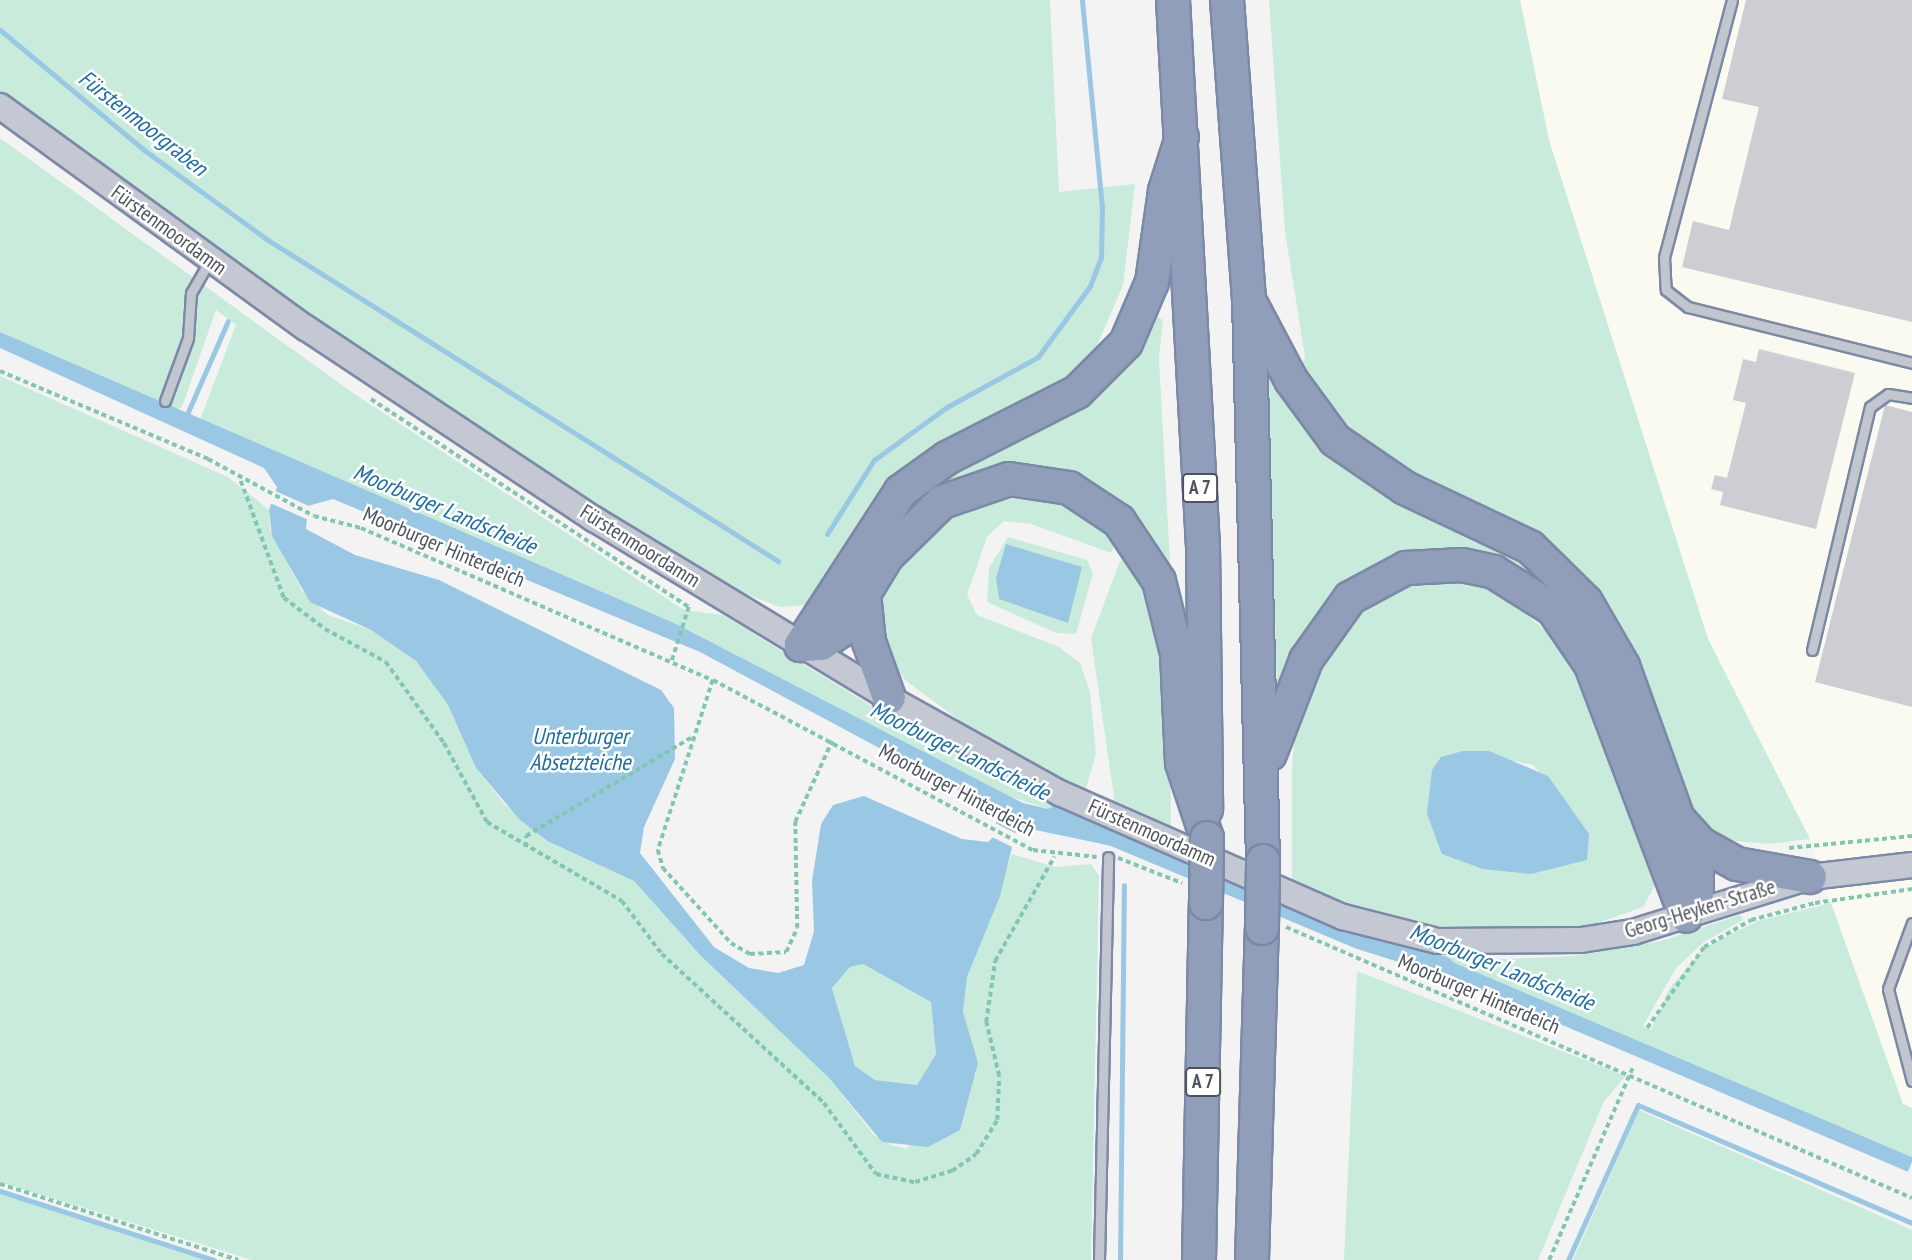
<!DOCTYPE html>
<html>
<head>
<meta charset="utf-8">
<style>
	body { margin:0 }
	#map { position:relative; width:1912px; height:1260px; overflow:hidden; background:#f4f3f3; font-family:"PT Sans Narrow",sans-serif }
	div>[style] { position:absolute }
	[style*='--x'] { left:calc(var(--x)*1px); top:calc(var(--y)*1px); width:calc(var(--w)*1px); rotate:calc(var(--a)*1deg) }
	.commercial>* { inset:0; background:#fbfaf0 }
	.green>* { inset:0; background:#c8ebdc }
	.water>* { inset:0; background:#9ac7e3; transform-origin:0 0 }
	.pier>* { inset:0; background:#f4f3f3; transform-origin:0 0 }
	.stream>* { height:5px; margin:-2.5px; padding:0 2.5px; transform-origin:2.5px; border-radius:2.5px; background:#9ac7e3 }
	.canal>* { height:19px; margin:-9.5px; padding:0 9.5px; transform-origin:9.5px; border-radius:9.5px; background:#9ac7e3 }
	.building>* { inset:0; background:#cdced4 }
	.path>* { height:3.5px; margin-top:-1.75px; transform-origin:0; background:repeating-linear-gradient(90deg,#83c6b0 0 5px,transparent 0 8.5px) }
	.roads { filter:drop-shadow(2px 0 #7c89a6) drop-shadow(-2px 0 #7c89a6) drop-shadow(0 2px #7c89a6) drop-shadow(0 -2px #7c89a6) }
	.lane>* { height:9px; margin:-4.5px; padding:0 4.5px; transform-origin:4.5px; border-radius:4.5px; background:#c2c7cf }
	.secondary>* { height:24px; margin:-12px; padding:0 12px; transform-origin:12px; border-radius:12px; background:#c3c8d3 }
	.highway>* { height:32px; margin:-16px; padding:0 16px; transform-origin:16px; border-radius:16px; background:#919eba }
	.bridges { filter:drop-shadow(2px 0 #7c89a6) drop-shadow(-2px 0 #7c89a6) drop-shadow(0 2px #7c89a6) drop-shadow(0 -2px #7c89a6) }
	.highway-bridge>* { height:32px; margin:-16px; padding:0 16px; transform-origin:16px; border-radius:16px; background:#919eba }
	span { translate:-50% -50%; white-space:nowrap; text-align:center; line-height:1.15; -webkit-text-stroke:5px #fff; paint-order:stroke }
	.shield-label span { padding:2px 5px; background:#fff; border:2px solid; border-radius:5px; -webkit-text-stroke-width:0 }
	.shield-label { font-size:19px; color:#4c525e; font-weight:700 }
	.street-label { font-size:21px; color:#4c525e }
	.water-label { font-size:23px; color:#1e6e9f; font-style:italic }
</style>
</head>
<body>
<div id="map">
	<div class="commercial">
		<div style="clip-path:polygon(1520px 0,1912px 0,1912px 1139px,1895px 1132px,1810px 839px,1708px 639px,1549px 140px)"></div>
	</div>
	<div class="green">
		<div style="clip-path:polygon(0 0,1050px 0,1059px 192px,1135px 184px,1123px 285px,1096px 348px,1074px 373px,1041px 403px,977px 432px,819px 596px,806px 605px,780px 607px,746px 594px,524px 461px,366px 358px,0 94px)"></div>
		<div style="clip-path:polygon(1269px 0,1520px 0,1549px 140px,1708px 639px,1810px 839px,1767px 844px,1726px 840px,1704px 830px,1582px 581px,1356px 450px,1299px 373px,1305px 357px,1285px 232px)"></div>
		<div style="clip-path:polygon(0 138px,353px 393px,684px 610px,723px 615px,932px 743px,1057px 804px,1048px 809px,1005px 795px,674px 623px,200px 420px,236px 325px,216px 310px,182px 407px,173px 411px,0 332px)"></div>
		<div style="clip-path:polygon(1152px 314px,1163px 320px,1159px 358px,1170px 564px,1143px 524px,1103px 489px,1038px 471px,889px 539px,909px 497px,1065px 415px)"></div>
		<div style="clip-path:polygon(1268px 357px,1335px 459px,1385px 493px,1502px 546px,1557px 586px,1593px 651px,1469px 557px,1323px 609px,1277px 690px)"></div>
		<div style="clip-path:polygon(0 376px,228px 477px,269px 510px,270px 530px,302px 591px,328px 615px,371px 630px,416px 661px,448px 705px,476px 768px,504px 804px,546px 841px,634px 881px,701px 956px,829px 1078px,874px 1135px,891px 1145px,906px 1149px,976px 1074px,963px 1012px,967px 977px,1012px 854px,1055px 867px,1091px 864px,1099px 876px,1091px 1260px,252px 1260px,0 1182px)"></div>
		<div style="clip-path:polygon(1006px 490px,1071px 504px,1116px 541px,1111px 553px,1031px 524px,1004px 521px,987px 537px,967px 595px,977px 615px,1059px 647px,1080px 663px,1090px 691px,1096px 754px,1085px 792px,998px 749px,905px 680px,879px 644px,879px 592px,932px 520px)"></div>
		<div style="clip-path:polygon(1008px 537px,1087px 560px,1093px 573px,1076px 634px,1056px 633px,987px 602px,989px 568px)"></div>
		<div style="clip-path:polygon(1132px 559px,1152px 601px,1170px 699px,1171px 832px,1115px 804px,1091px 638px,1120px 561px)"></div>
		<div style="clip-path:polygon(evenodd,1426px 577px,1464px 579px,1499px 591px,1561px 644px,1594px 702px,1659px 878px,1643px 907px,1592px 925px,1481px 932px,1401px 923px,1292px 885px,1292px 768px,1296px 721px,1310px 673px,1364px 600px,1426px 577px,1464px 751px,1533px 765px,1568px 806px,1464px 751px)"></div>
		<div style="clip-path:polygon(1831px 903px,1903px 1104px,1912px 1108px,1912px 1161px,1424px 950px,1505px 959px,1573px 956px,1661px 941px,1740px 915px,1743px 920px,1704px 942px,1676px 968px,1643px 1026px,1651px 1030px,1669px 989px,1705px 947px,1758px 921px)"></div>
		<div style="clip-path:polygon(863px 964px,931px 1002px,936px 1054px,917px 1085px,875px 1080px,855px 1066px,832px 988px,850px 967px)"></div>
		<div style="clip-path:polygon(1357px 971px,1626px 1076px,1604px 1101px,1538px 1260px,1344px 1260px)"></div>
		<div style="clip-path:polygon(1639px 1110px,1912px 1230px,1912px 1260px,1573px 1260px)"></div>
		<div style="clip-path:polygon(0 1191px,47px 1205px,215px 1260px,0 1260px)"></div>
	</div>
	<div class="water">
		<div style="clip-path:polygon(evenodd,0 332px,674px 623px,1023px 803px,1048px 809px,1057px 804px,1131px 836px,1126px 849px,1026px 828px,1016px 831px,1000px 896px,967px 977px,963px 1012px,978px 1063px,960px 1130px,928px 1147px,882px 1142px,829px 1078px,701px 956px,634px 881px,547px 841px,519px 819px,476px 768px,448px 705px,416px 661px,371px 630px,310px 602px,272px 536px,269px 510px,277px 487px,264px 468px,0 348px,0 332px,333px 499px,700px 652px,997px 811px,995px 835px,988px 842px,962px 839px,864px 796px,833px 805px,821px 824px,812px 881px,814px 931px,804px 965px,778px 973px,749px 968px,714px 947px,640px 853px,644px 827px,675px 759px,674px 708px,661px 690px,439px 580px,355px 555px,306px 529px,308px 506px,333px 499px,0 332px,863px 964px,931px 1002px,936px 1054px,917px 1085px,875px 1080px,855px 1066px,832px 988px,850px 967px,863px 964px)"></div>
		<div style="clip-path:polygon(1006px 544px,1082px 567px,1068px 623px,999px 599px,996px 578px)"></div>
		<div style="clip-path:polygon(1463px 751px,1489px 751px,1548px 776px,1589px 834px,1587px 860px,1531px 874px,1483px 869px,1442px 854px,1427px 814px,1432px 770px,1441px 757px)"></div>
		<div style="left:1424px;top:950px;width:532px;height:15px;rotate:23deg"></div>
	</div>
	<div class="pier">
		<div style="left:273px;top:490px;width:43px;height:13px;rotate:24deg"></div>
		<div style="clip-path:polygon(995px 823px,1019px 835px,1016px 849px,990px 836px)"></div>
	</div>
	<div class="stream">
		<div style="--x:0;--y:30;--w:187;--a:39.8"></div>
		<div style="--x:144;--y:150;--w:153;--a:36"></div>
		<div style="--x:268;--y:240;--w:603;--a:32.19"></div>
		<div style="--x:184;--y:421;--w:109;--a:-66.3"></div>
		<div style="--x:827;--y:534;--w:88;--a:-57.6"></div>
		<div style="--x:874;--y:460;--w:90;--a:-36"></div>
		<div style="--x:947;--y:407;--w:104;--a:-28.8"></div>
		<div style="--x:1038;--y:357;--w:88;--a:-53.8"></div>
		<div style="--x:1090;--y:286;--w:30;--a:-69"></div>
		<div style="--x:1101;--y:258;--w:50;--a:-88.9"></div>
		<div style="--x:1102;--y:208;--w:209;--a:-95.5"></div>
		<div style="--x:0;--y:1191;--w:225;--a:17.9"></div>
		<div style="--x:1120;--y:1260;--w:375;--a:-89.4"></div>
		<div style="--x:1568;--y:1260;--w:170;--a:-65.7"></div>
		<div style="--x:1638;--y:1105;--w:298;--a:23.3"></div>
	</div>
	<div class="canal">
		<div style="--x:1105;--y:833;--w:274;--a:22.7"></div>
		<div style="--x:1358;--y:939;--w:90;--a:17.4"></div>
	</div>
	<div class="building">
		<div style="clip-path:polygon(1746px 0,1912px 0,1912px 322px,1682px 267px,1693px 221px,1729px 230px,1759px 107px,1722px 99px)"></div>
		<div style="clip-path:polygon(1759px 349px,1855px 373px,1816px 529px,1720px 505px,1723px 492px,1711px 489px,1715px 475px,1727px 478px,1746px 403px,1733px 400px,1743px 359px,1756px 362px)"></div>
		<div style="clip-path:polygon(1885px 405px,1912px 412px,1912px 707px,1815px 682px)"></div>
	</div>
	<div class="path">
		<div style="--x:0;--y:371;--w:226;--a:22.9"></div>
		<div style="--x:208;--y:459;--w:120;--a:28.3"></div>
		<div style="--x:314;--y:516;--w:49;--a:14.3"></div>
		<div style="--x:361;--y:528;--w:383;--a:23.4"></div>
		<div style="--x:713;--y:680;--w:362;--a:28"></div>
		<div style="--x:1033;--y:850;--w:64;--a:6.2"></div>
		<div style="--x:371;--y:399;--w:380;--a:33.2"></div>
		<div style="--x:689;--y:607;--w:57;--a:107.5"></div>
		<div style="--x:241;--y:481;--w:125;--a:69.8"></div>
		<div style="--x:284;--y:598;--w:51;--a:37.1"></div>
		<div style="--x:325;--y:629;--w:69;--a:28.4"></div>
		<div style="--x:386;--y:662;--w:100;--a:54.4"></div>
		<div style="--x:444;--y:743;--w:90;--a:61.4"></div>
		<div style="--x:487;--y:822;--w:156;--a:30.3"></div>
		<div style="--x:622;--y:901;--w:66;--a:53"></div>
		<div style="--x:662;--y:954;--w:220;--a:42.6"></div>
		<div style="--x:824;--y:1103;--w:88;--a:53.8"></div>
		<div style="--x:876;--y:1174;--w:40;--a:12"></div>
		<div style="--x:915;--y:1182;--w:39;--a:-17"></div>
		<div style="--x:952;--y:1171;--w:29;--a:-35"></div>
		<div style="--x:976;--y:1154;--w:40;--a:-58"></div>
		<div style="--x:997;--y:1120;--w:44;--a:-87.4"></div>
		<div style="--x:999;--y:1076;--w:56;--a:-103.5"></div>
		<div style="--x:986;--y:1022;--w:62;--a:-81.6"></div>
		<div style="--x:995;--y:961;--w:120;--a:-60.4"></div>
		<div style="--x:713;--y:680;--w:179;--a:107.9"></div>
		<div style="--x:658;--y:850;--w:19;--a:74"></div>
		<div style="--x:663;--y:868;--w:101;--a:47.8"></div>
		<div style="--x:731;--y:943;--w:22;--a:30"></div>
		<div style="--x:750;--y:954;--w:36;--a:-3"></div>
		<div style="--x:786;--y:952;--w:26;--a:-65"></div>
		<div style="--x:797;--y:928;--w:106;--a:-91.1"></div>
		<div style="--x:795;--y:822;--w:89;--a:-65.4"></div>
		<div style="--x:525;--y:847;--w:11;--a:-85"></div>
		<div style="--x:526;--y:836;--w:193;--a:-30.8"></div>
		<div style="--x:1789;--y:848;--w:124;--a:-5.6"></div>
		<div style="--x:1118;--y:858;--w:69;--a:21.3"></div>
		<div style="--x:1286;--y:927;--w:682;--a:23.41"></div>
		<div style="--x:1647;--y:1028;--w:99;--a:-54.9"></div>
		<div style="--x:1704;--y:947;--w:54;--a:-29.9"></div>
		<div style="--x:1751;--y:920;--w:66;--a:-14.9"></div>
		<div style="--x:1815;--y:903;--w:98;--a:-8.2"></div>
		<div style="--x:0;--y:1184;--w:250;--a:17.7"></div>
		<div style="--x:1549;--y:1260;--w:210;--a:-66.5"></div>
	</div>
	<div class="roads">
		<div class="lane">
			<div style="--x:1732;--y:0;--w:266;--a:104.8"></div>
			<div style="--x:1664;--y:257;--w:33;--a:87"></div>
			<div style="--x:1666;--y:290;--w:28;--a:38"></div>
			<div style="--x:1688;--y:307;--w:231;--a:14"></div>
			<div style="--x:165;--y:401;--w:67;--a:-69.9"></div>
			<div style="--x:188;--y:338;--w:45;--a:-86.2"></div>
			<div style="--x:191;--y:293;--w:36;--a:-60"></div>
			<div style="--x:1812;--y:650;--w:250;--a:-76.6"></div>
			<div style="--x:1870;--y:407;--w:22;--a:-36"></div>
			<div style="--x:1888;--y:394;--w:24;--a:9"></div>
			<div style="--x:1912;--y:923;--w:70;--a:110"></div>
			<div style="--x:1888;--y:989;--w:95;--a:75.4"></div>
			<div style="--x:1099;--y:1260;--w:403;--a:-88.7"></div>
		</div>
		<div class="secondary">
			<div style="--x:0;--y:106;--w:378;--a:36"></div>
			<div style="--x:306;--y:328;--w:346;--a:33.6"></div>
			<div style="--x:594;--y:519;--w:345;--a:31.2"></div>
			<div style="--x:889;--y:698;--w:196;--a:29.1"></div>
			<div style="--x:1060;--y:793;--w:309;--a:23.7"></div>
			<div style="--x:1343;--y:917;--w:97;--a:14.3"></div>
			<div style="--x:1437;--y:941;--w:144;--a:-0.4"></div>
			<div style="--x:1581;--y:940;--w:53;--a:-8.7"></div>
			<div style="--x:1633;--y:932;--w:185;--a:-17.3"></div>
			<div style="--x:1810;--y:877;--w:103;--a:-6.7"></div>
		</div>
		<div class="highway">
			<div style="--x:1173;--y:0;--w:547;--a:86.86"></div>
			<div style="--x:1203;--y:546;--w:263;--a:89.3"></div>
			<div style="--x:1227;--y:0;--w:301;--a:85.8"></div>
			<div style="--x:1249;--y:300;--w:561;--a:88.57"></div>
			<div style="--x:1182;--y:137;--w:57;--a:107.5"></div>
			<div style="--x:1165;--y:191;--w:92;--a:98.1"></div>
			<div style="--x:1152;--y:282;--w:66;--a:113.1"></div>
			<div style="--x:1126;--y:343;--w:69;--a:135"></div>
			<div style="--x:1077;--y:392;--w:146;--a:153.1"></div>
			<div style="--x:947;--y:458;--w:57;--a:144.3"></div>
			<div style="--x:901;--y:491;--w:184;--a:123"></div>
			<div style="--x:801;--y:645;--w:20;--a:-3"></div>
			<div style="--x:821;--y:644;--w:25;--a:-34"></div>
			<div style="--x:842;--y:630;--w:87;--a:-58.7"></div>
			<div style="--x:887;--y:556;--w:77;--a:-44.5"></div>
			<div style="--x:942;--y:502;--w:71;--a:-18.9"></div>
			<div style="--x:1009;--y:479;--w:61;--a:8.5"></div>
			<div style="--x:1069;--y:488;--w:60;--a:33.4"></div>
			<div style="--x:1119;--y:521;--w:72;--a:56.3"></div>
			<div style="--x:1159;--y:581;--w:74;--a:76"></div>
			<div style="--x:1177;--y:653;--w:110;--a:87.4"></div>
			<div style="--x:1182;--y:763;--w:79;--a:71.6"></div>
			<div style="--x:1252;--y:306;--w:84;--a:62.2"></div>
			<div style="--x:1291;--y:380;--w:74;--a:53.7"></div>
			<div style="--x:1335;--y:440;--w:85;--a:34.4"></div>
			<div style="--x:1405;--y:488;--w:138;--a:25.3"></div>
			<div style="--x:1530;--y:547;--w:78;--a:44.5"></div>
			<div style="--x:1586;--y:602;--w:74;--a:60"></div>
			<div style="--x:1623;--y:666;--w:219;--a:70.2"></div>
			<div style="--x:1697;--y:872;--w:21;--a:90"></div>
			<div style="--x:1697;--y:893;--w:25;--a:116"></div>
			<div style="--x:864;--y:594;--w:48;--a:84.1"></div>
			<div style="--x:869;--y:642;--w:59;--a:70.3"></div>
			<div style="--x:1270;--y:754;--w:101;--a:-69"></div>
			<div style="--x:1306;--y:660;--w:76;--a:-54.6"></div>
			<div style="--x:1350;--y:598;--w:64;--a:-28.2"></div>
			<div style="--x:1406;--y:568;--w:56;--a:-3.1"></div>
			<div style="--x:1462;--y:565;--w:33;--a:12"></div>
			<div style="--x:1494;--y:572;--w:70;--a:32.1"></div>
			<div style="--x:1553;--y:609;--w:68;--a:55.8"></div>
			<div style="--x:1591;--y:665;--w:268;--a:69.3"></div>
			<div style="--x:1681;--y:822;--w:30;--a:48"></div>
			<div style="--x:1701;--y:844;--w:41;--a:29.1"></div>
			<div style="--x:1737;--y:864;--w:74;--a:10.1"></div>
			<div style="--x:1199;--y:1260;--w:357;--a:-88.9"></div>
			<div style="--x:1252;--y:1260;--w:332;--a:-88.3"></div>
		</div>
	</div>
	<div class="bridges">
		<div class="highway-bridge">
			<div style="--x:1206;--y:903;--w:65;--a:-89.1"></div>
			<div style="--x:1262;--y:928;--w:67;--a:-89.1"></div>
		</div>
	</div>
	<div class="shield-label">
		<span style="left:1200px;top:488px">A 7</span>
		<span style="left:1203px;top:1082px">A 7</span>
	</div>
	<div class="street-label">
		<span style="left:169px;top:230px;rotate:36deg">Fürstenmoordamm</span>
		<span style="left:640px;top:546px;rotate:32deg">Fürstenmoordamm</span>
		<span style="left:444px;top:547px;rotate:23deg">Moorburger Hinterdeich</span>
		<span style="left:957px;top:790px;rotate:28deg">Moorburger Hinterdeich</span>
		<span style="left:1152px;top:833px;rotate:24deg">Fürstenmoordamm</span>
		<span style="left:1700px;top:909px;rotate:-17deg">Georg-Heyken-Straße</span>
		<span style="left:1479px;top:994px;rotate:23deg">Moorburger Hinterdeich</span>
	</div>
	<div class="water-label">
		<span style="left:143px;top:123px;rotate:38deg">Fürstenmoorgraben</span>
		<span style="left:445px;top:509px;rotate:23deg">Moorburger Landscheide</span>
		<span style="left:580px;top:749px">Unterburger<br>Absetzteiche</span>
		<span style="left:960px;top:751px;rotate:26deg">Moorburger Landscheide</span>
		<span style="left:1502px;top:967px;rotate:22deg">Moorburger Landscheide</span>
	</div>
</div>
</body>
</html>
